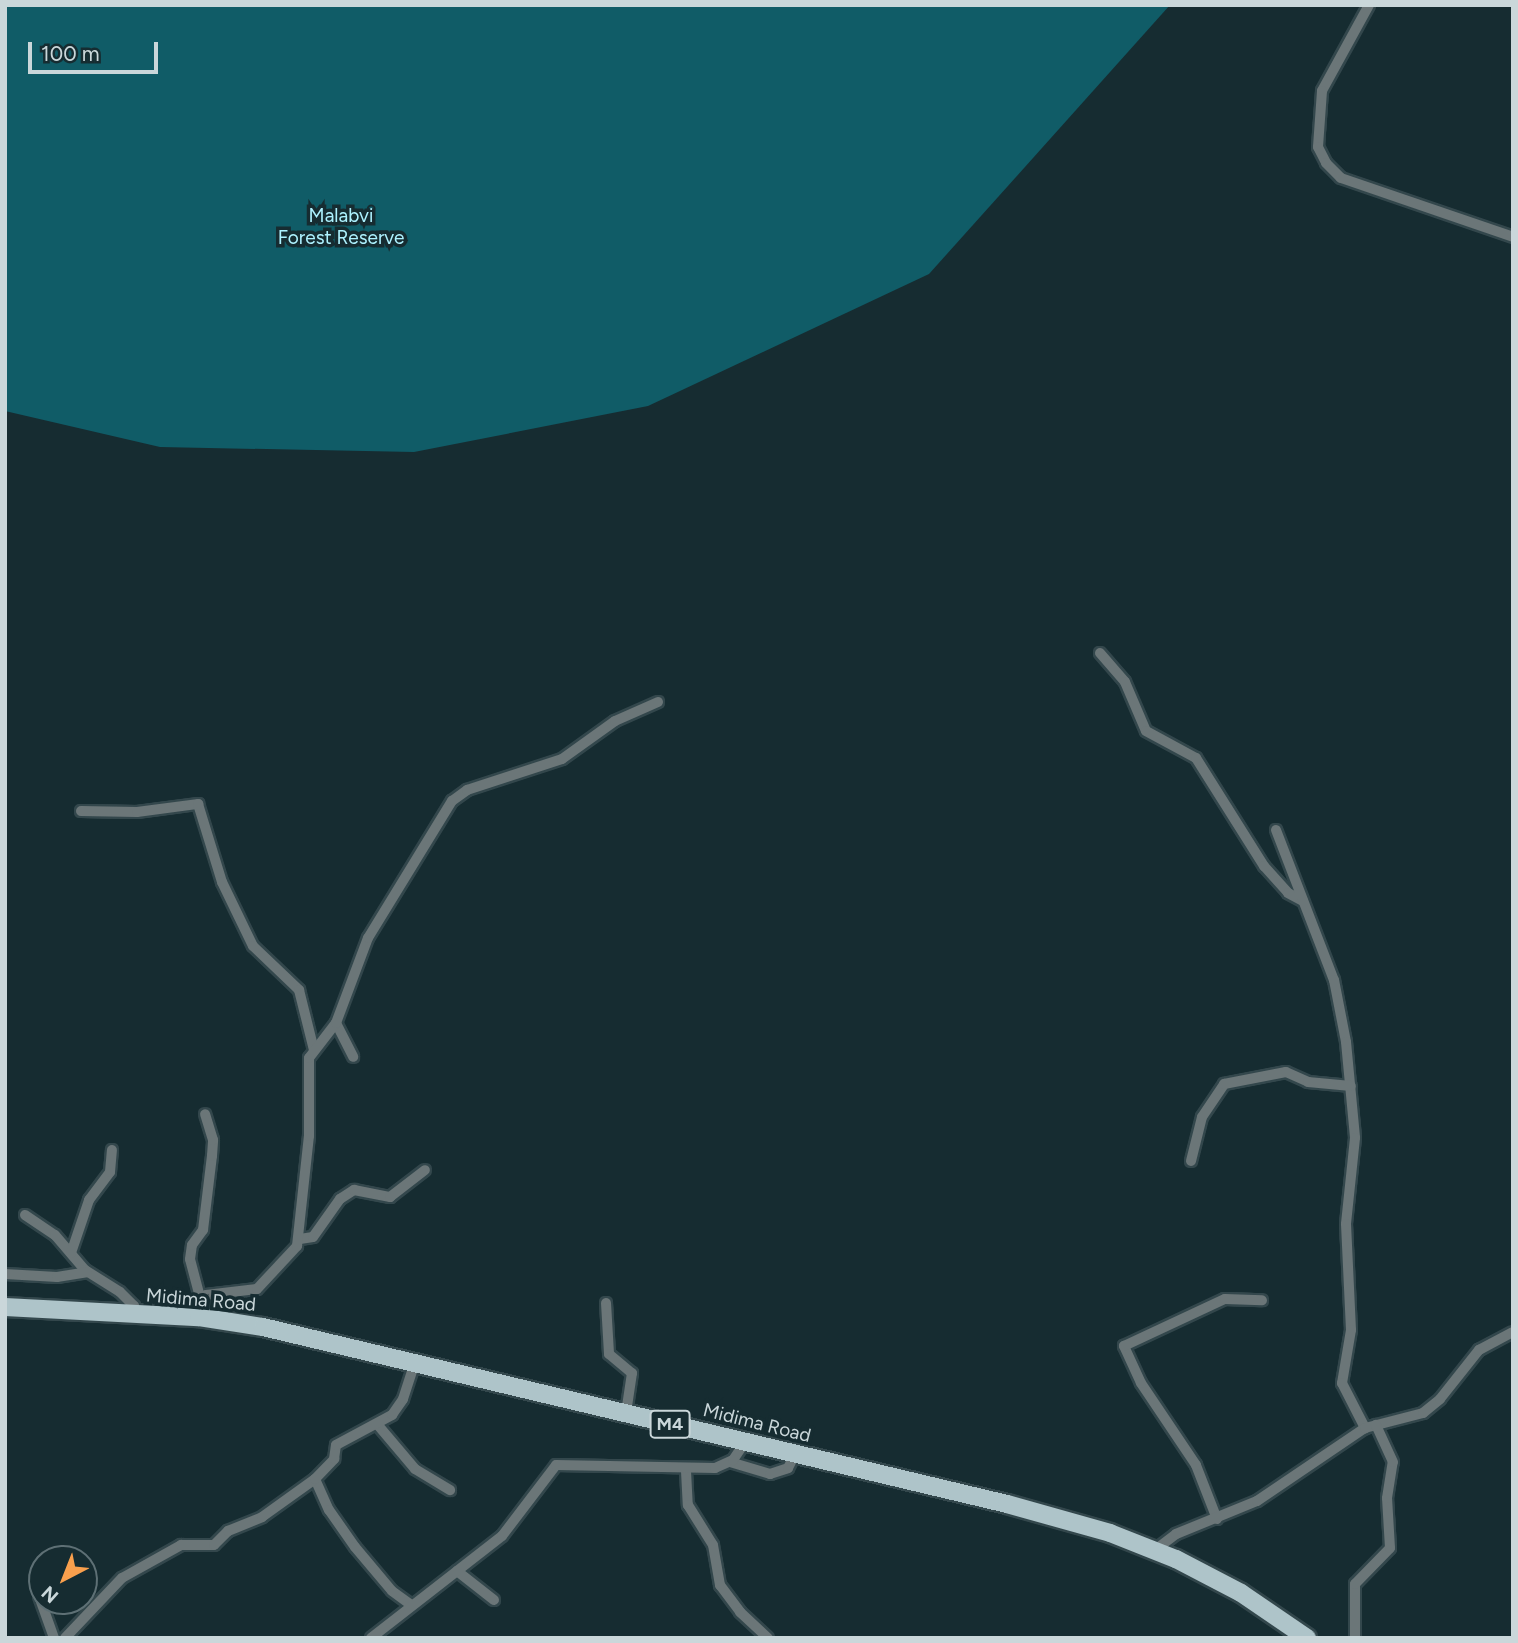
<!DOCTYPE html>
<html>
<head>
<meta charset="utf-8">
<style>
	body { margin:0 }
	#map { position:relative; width:1518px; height:1643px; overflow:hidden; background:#162c31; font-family:Figtree,sans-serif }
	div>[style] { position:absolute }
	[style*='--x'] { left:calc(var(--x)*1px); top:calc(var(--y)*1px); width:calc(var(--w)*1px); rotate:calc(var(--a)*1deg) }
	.forest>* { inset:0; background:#105c67 }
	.roads { filter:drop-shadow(2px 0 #33474c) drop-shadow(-2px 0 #33474c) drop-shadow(0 2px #33474c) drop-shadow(0 -2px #33474c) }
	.street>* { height:10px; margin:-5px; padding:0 5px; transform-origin:5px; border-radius:5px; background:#6b7678 }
	.primary>* { height:18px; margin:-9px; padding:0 9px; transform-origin:9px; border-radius:9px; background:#aec4c9 }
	span { translate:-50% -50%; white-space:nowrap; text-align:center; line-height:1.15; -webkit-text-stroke:7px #162c31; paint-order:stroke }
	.shield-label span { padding:2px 5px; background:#162c31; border:2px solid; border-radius:5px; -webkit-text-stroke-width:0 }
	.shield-label { font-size:18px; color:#cad7da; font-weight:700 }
	.park-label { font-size:19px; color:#adf2ff }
	.street-label { font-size:19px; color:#cad7da }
	.frame { position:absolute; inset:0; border:7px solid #cad7da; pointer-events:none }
	.north { position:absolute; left:28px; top:1545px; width:70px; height:70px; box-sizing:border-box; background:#162c31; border:2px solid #5e7075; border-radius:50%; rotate:222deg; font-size:19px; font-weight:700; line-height:28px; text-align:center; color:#cad7da }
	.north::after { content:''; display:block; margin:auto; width:24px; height:32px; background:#f9a04d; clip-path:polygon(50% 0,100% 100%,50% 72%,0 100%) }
	.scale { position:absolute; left:28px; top:42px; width:130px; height:32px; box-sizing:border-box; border:4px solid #cad7da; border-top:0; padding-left:9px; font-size:21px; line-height:24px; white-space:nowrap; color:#cad7da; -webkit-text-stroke:5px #162c31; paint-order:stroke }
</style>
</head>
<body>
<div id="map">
	<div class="forest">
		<div style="clip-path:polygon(5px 5px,1170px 5px,929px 274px,648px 406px,414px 452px,160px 447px,5px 411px)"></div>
	</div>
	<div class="roads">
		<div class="street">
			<div style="--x:1369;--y:5;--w:98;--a:118.7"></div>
			<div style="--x:1322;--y:91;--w:56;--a:94.1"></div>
			<div style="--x:1318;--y:147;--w:18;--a:63"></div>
			<div style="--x:1326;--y:163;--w:21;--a:45"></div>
			<div style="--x:1341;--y:178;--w:182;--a:18.9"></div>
			<div style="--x:1100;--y:653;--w:38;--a:49"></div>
			<div style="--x:1125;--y:682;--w:53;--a:66.8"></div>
			<div style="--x:1146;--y:731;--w:57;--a:28.4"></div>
			<div style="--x:1196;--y:758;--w:128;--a:57.8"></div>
			<div style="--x:1264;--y:866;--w:36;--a:48"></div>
			<div style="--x:1288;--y:893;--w:17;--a:28"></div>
			<div style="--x:81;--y:811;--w:56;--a:1"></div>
			<div style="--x:137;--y:812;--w:62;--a:-7.5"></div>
			<div style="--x:198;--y:804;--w:82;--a:72.9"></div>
			<div style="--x:222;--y:882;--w:71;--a:64.2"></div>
			<div style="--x:253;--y:946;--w:64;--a:43.7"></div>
			<div style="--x:299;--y:990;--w:62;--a:76"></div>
			<div style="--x:1276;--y:830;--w:161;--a:68.9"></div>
			<div style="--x:1334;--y:980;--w:63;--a:79"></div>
			<div style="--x:1346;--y:1042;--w:96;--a:84.6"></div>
			<div style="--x:1355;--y:1138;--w:86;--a:96"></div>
			<div style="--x:1346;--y:1224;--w:106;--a:87.3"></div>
			<div style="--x:1351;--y:1330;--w:54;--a:99.6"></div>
			<div style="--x:1342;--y:1383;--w:51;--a:62.9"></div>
			<div style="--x:336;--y:1023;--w:38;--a:63"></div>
			<div style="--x:1191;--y:1161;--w:45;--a:-76"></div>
			<div style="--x:1202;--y:1117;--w:40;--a:-56"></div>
			<div style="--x:1224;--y:1084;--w:63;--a:-11"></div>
			<div style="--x:1286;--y:1072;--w:24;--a:24"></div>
			<div style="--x:1308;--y:1082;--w:43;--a:5.3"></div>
			<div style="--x:25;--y:1215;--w:36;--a:34"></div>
			<div style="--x:55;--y:1235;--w:46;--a:49.4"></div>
			<div style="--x:85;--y:1270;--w:41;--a:32.2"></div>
			<div style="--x:120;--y:1292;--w:20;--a:45"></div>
			<div style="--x:134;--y:1306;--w:9;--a:77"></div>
			<div style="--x:300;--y:1239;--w:13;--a:-9"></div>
			<div style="--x:313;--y:1237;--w:47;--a:-54.6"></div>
			<div style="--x:340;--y:1199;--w:17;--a:-33"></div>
			<div style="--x:354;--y:1190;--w:37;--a:11"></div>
			<div style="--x:390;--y:1197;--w:44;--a:-37.6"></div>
			<div style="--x:71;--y:1253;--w:56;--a:-71.2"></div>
			<div style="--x:89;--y:1200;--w:35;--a:-53"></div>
			<div style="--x:110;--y:1172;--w:22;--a:-85"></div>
			<div style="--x:5;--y:1274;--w:52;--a:3.3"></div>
			<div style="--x:57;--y:1277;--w:30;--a:-9"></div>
			<div style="--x:201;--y:1301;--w:43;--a:-104.7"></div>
			<div style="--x:190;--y:1259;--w:14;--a:-82"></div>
			<div style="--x:192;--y:1245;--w:19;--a:-54"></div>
			<div style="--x:203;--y:1230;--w:75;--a:-83.1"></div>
			<div style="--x:212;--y:1156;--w:16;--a:-86"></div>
			<div style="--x:213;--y:1140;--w:27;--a:-107"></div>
			<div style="--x:606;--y:1303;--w:51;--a:86.6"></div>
			<div style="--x:609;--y:1354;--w:30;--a:40"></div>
			<div style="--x:632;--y:1373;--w:40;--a:98.5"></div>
			<div style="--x:199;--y:1317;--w:23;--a:-72"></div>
			<div style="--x:206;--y:1295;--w:51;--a:-6.7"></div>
			<div style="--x:257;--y:1289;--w:59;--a:-47.1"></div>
			<div style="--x:297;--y:1246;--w:111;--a:-83.8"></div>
			<div style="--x:309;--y:1136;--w:78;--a:-90"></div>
			<div style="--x:309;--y:1058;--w:44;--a:-52.4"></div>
			<div style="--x:336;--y:1023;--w:91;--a:-69.4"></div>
			<div style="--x:368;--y:938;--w:161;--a:-58.5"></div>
			<div style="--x:452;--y:801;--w:19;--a:-36"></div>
			<div style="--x:467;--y:790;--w:100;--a:-18.1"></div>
			<div style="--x:562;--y:759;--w:65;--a:-35.6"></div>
			<div style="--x:615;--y:721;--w:47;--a:-23.8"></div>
			<div style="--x:377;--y:1424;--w:59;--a:49.8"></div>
			<div style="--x:415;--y:1469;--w:41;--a:31"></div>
			<div style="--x:730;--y:1462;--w:42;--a:16.7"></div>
			<div style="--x:770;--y:1474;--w:19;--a:-18"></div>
			<div style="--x:788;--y:1468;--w:16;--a:-63"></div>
			<div style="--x:686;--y:1471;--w:34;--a:87"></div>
			<div style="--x:688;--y:1505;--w:47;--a:58"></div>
			<div style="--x:713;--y:1545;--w:41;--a:80.1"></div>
			<div style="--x:720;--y:1585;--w:34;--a:53"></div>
			<div style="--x:740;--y:1612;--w:38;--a:43"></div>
			<div style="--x:315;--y:1479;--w:34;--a:66"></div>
			<div style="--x:329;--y:1510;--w:45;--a:54.9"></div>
			<div style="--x:355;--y:1547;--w:57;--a:49.9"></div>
			<div style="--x:392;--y:1591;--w:24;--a:36"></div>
			<div style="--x:1217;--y:1519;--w:58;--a:-111.3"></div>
			<div style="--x:1196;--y:1465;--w:99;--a:-123.9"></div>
			<div style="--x:1141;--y:1383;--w:41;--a:-114.7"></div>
			<div style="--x:1124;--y:1346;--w:111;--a:-25"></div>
			<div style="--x:1225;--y:1299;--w:37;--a:2"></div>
			<div style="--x:1155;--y:1550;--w:26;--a:-37"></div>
			<div style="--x:1176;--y:1534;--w:87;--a:-22.2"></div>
			<div style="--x:1257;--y:1501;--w:130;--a:-34.1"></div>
			<div style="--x:1365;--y:1428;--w:60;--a:-14.5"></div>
			<div style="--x:1423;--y:1413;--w:22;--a:-39"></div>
			<div style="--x:1440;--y:1399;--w:63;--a:-51.5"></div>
			<div style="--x:1479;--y:1350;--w:38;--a:-28"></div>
			<div style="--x:457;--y:1571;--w:47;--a:38.1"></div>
			<div style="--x:39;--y:1596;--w:45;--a:70.3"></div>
			<div style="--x:65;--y:1638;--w:83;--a:-46.5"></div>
			<div style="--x:122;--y:1578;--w:68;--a:-29.2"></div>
			<div style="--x:181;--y:1545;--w:33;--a:0"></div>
			<div style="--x:214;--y:1545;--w:20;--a:-45"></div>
			<div style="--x:228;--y:1531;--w:37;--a:-22"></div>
			<div style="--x:262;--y:1517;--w:65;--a:-35.6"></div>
			<div style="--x:315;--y:1479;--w:28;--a:-46"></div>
			<div style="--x:334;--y:1459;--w:14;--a:-82"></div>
			<div style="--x:336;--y:1445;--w:64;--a:-28.2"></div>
			<div style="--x:392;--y:1415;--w:19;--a:-55"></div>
			<div style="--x:403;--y:1399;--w:38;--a:-72"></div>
			<div style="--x:371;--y:1638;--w:166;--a:-37.9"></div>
			<div style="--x:502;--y:1536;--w:89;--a:-52.7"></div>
			<div style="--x:556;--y:1465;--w:159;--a:1.1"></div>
			<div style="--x:715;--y:1468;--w:20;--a:-24"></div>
			<div style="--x:733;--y:1460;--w:22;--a:-56"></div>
			<div style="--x:1355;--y:1638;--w:54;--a:-90"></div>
			<div style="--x:1355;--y:1584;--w:50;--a:-45.8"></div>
			<div style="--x:1390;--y:1548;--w:50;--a:-93.4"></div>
			<div style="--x:1387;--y:1498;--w:36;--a:-81"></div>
			<div style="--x:1393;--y:1462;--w:41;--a:-114.7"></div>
		</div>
		<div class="primary">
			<div style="--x:5;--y:1307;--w:194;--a:3"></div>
			<div style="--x:199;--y:1317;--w:65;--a:8.9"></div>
			<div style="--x:263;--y:1327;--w:765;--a:13.38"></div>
			<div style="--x:1007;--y:1504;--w:107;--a:15.7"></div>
			<div style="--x:1110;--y:1533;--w:71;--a:21.5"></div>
			<div style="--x:1176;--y:1559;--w:73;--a:27.6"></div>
			<div style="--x:1241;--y:1593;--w:80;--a:34.3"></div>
		</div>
	</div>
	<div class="shield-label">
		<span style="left:670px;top:1424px">M4</span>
	</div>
	<div class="park-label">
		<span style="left:341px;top:227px">Malabvi<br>Forest Reserve</span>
	</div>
	<div class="street-label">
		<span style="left:201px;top:1300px;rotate:5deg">Midima Road</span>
		<span style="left:757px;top:1423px;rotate:14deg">Midima Road</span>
	</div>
	<div class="frame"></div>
	<div class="north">N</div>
	<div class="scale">100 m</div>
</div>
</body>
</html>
